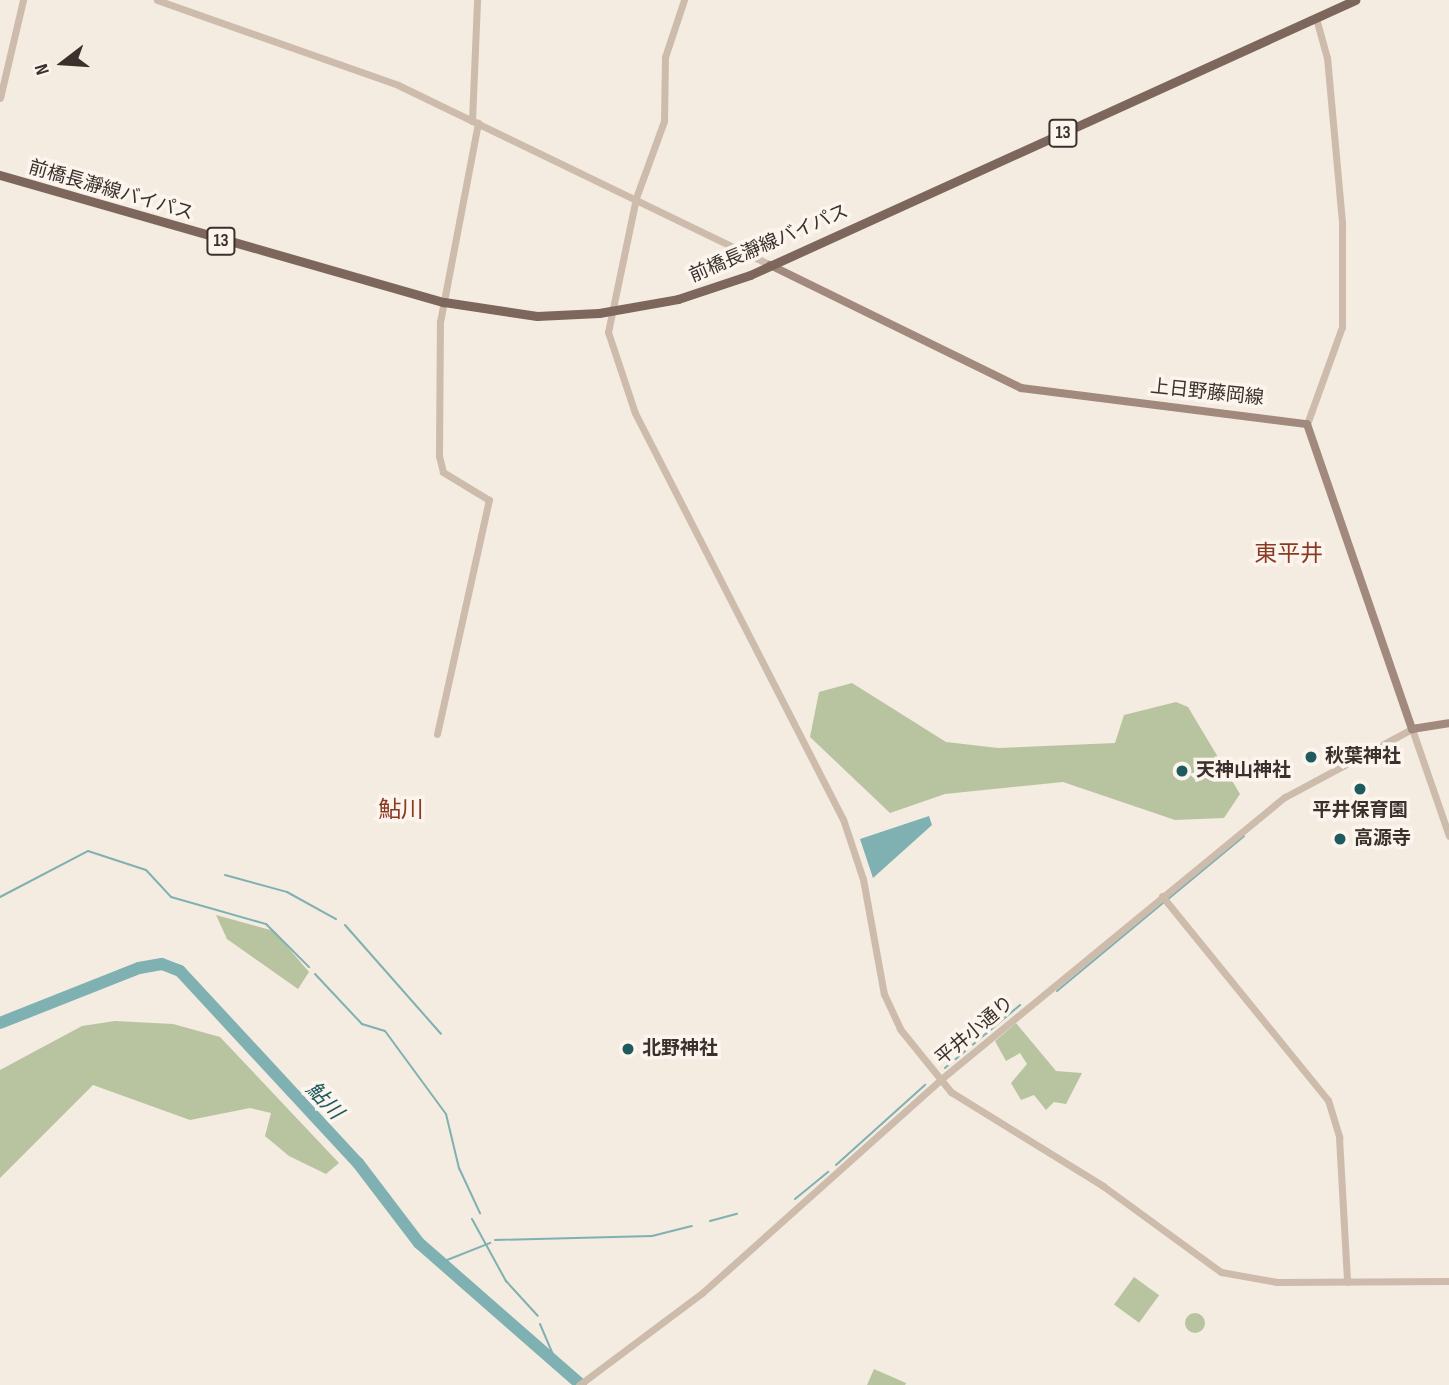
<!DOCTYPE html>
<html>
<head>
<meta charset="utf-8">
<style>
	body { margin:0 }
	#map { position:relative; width:1449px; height:1385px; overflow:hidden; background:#f4ebe1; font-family:"Sofia Sans Condensed","Noto Sans JP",sans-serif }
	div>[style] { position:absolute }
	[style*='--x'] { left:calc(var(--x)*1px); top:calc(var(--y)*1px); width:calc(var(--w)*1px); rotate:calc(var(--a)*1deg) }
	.green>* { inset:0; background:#b8c4a0; transform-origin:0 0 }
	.round { border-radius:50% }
	.water>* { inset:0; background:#7fb0b2 }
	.stream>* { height:2px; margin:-1px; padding:0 1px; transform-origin:1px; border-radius:1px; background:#7fb0b2 }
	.river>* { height:12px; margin:-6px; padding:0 6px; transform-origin:6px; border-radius:6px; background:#7fb0b2 }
	.tertiary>* { height:7px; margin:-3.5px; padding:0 3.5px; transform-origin:3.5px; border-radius:3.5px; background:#cdbbac }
	.secondary>* { height:8px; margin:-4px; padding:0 4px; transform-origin:4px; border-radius:4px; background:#a18a7d }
	.primary>* { height:9px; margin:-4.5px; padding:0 4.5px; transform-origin:4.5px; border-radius:4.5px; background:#7d675c }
	.dots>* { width:19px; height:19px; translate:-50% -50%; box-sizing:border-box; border:4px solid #fbf5ee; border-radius:50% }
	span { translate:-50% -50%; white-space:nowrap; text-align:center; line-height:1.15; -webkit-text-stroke:7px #fbf5ee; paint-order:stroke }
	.shield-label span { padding:2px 5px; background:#fbf5ee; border:2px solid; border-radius:5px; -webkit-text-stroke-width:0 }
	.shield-label { font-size:18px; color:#3b302b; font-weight:700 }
	.street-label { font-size:19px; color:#3b302b }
	.poi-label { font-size:19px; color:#3b302b; font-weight:700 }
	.left { translate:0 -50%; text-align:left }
	.water-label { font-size:21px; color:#1f5a5e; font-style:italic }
	.quarter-label { font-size:23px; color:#8c3b22 }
	.north { position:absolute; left:28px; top:28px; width:70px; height:70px; -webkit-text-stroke:5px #fbf5ee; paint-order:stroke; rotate:253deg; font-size:19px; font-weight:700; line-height:28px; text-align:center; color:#3b302b }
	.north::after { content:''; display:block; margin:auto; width:24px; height:32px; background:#3b302b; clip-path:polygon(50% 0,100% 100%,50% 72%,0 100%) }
</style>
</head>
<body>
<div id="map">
	<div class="green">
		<div style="clip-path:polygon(852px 683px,946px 742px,998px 748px,1115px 743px,1124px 715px,1176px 702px,1188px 707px,1240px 794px,1224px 818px,1175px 820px,1063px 782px,945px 794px,890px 813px,810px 737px,819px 692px)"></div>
		<div style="clip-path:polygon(216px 915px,274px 931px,309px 972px,298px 989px,227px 939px)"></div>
		<div style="clip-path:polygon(115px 1021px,173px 1024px,220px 1037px,339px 1163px,326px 1174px,289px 1156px,265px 1136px,271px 1113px,250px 1108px,190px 1120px,93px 1085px,0 1178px,0 1070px,82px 1026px)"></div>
		<div style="clip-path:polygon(1016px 1023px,1056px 1071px,1082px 1073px,1066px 1104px,1054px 1102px,1046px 1110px,1034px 1095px,1021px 1100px,1011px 1083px,1027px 1064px,1020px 1053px,1006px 1061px,995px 1041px)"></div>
		<div style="left:1134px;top:1277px;width:31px;height:34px;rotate:36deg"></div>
		<div class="round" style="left:1185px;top:1313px;width:20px;height:20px"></div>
		<div style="clip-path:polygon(874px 1369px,906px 1383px,905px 1385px,867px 1385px)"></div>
	</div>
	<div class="water">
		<div style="clip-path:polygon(929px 816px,932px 825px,873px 878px,860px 839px)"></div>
	</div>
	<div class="stream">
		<div style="--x:225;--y:875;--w:64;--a:15.3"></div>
		<div style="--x:287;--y:892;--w:56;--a:28.9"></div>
		<div style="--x:0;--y:897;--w:99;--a:-27.6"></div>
		<div style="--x:88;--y:851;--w:61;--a:18.1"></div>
		<div style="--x:146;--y:870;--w:37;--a:47"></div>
		<div style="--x:171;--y:897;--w:99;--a:15.9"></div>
		<div style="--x:266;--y:924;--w:61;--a:45"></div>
		<div style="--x:1167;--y:900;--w:100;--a:-39.7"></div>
		<div style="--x:345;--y:925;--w:145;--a:48.6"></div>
		<div style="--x:315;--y:974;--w:69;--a:46.8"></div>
		<div style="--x:362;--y:1024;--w:24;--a:17"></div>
		<div style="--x:385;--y:1031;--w:103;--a:53.7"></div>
		<div style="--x:446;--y:1114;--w:56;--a:76.5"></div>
		<div style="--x:459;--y:1168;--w:50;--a:65"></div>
		<div style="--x:1057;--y:991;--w:138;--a:-39.7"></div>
		<div style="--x:945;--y:1068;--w:98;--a:-40"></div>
		<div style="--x:836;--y:1165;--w:120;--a:-42"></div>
		<div style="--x:795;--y:1199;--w:43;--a:-39.3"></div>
		<div style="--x:472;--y:1219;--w:71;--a:61.3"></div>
		<div style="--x:506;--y:1281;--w:47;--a:47.6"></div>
		<div style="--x:710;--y:1221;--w:28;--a:-15"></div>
		<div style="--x:495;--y:1240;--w:157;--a:-1.5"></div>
		<div style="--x:652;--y:1236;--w:41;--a:-14"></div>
		<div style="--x:442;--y:1262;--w:52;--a:-21.6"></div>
		<div style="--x:540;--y:1324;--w:38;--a:67"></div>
	</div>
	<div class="river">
		<div style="--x:0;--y:1023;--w:149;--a:-21.6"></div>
		<div style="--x:139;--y:968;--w:23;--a:-10"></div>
		<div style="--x:162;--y:964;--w:19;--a:21"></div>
		<div style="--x:180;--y:971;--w:262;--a:47.2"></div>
		<div style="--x:358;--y:1163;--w:101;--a:52.7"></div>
		<div style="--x:419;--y:1243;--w:215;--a:41.2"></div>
	</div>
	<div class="tertiary">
		<div style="--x:157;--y:0;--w:256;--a:19.4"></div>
		<div style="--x:398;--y:85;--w:413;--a:25.8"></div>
		<div style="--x:684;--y:0;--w:60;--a:108.4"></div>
		<div style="--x:665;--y:57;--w:64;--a:90.9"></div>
		<div style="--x:664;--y:121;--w:82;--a:110"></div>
		<div style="--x:636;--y:198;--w:137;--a:101.8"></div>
		<div style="--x:608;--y:332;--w:85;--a:71.6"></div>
		<div style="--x:635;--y:413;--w:456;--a:62.9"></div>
		<div style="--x:843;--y:819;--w:63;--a:71.6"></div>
		<div style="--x:863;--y:879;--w:117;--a:79.7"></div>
		<div style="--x:884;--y:994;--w:38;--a:65"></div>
		<div style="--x:900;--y:1029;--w:81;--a:51"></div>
		<div style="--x:951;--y:1092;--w:179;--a:31.7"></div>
		<div style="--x:1103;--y:1186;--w:146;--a:36.1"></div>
		<div style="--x:1221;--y:1272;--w:57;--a:10.1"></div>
		<div style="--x:1277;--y:1282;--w:172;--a:-0.3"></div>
		<div style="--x:0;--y:98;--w:101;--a:-76.8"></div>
		<div style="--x:472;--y:121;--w:121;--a:-87.6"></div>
		<div style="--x:1307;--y:424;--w:103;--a:-70.2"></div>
		<div style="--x:1342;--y:327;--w:105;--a:-90"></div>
		<div style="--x:1342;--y:222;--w:165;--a:-95.2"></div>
		<div style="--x:1327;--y:58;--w:41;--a:-105.4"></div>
		<div style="--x:437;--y:734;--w:240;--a:-77.5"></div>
		<div style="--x:489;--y:500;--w:54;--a:-148.7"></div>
		<div style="--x:443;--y:472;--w:16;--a:-104"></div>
		<div style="--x:439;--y:456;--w:134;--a:-89.6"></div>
		<div style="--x:440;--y:322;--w:203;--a:-79.2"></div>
		<div style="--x:1162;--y:896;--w:263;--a:50.9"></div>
		<div style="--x:1328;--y:1100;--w:39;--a:73"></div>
		<div style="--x:1339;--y:1137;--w:145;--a:86.8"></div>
		<div style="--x:579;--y:1385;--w:154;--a:-36.8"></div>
		<div style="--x:702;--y:1293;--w:319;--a:-41.8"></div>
		<div style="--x:940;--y:1080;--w:446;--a:-39.4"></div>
		<div style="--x:1285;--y:797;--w:144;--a:-28.2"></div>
		<div style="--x:1412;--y:729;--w:113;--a:70.9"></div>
	</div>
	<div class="secondary">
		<div style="--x:770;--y:265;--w:280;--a:26.1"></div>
		<div style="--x:1021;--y:388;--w:288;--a:7.2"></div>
		<div style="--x:1307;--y:424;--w:323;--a:71"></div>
		<div style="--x:1412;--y:729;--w:37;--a:-9"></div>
	</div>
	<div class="primary">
		<div style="--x:0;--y:175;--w:462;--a:16"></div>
		<div style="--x:444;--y:302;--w:94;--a:8.6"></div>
		<div style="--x:537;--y:316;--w:62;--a:-2.8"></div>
		<div style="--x:599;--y:313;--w:80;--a:-10"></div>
		<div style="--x:678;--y:299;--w:76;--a:-18.4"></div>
		<div style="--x:750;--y:275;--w:665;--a:-24.44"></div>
	</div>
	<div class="dots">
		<div style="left:1311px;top:757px;background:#1f5a5e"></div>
		<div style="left:1182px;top:771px;background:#1f5a5e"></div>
		<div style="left:1360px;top:789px;background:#1f5a5e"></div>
		<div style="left:1340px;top:839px;background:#1f5a5e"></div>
		<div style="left:628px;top:1049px;background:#1f5a5e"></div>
	</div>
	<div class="shield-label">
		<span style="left:1063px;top:133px">13</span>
		<span style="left:221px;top:241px">13</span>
	</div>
	<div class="street-label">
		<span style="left:111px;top:191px;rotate:16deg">前橋長瀞線バイパス</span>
		<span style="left:769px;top:244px;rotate:-23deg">前橋長瀞線バイパス</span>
		<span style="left:1207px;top:393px;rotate:6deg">上日野藤岡線</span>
		<span style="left:975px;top:1031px;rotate:-40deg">平井小通り</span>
	</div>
	<div class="poi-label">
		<span class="left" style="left:1325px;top:757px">秋葉神社</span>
		<span class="left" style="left:1196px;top:771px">天神山神社</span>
		<span style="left:1360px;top:811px">平井保育園</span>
		<span class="left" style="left:1354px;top:839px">高源寺</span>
		<span class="left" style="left:642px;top:1049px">北野神社</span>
	</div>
	<div class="water-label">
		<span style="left:324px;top:1101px;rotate:47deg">鮎川</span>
	</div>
	<div class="quarter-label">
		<span style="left:1289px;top:554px">東平井</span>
		<span style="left:401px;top:810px">鮎川</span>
	</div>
	<div class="north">N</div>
</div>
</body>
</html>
